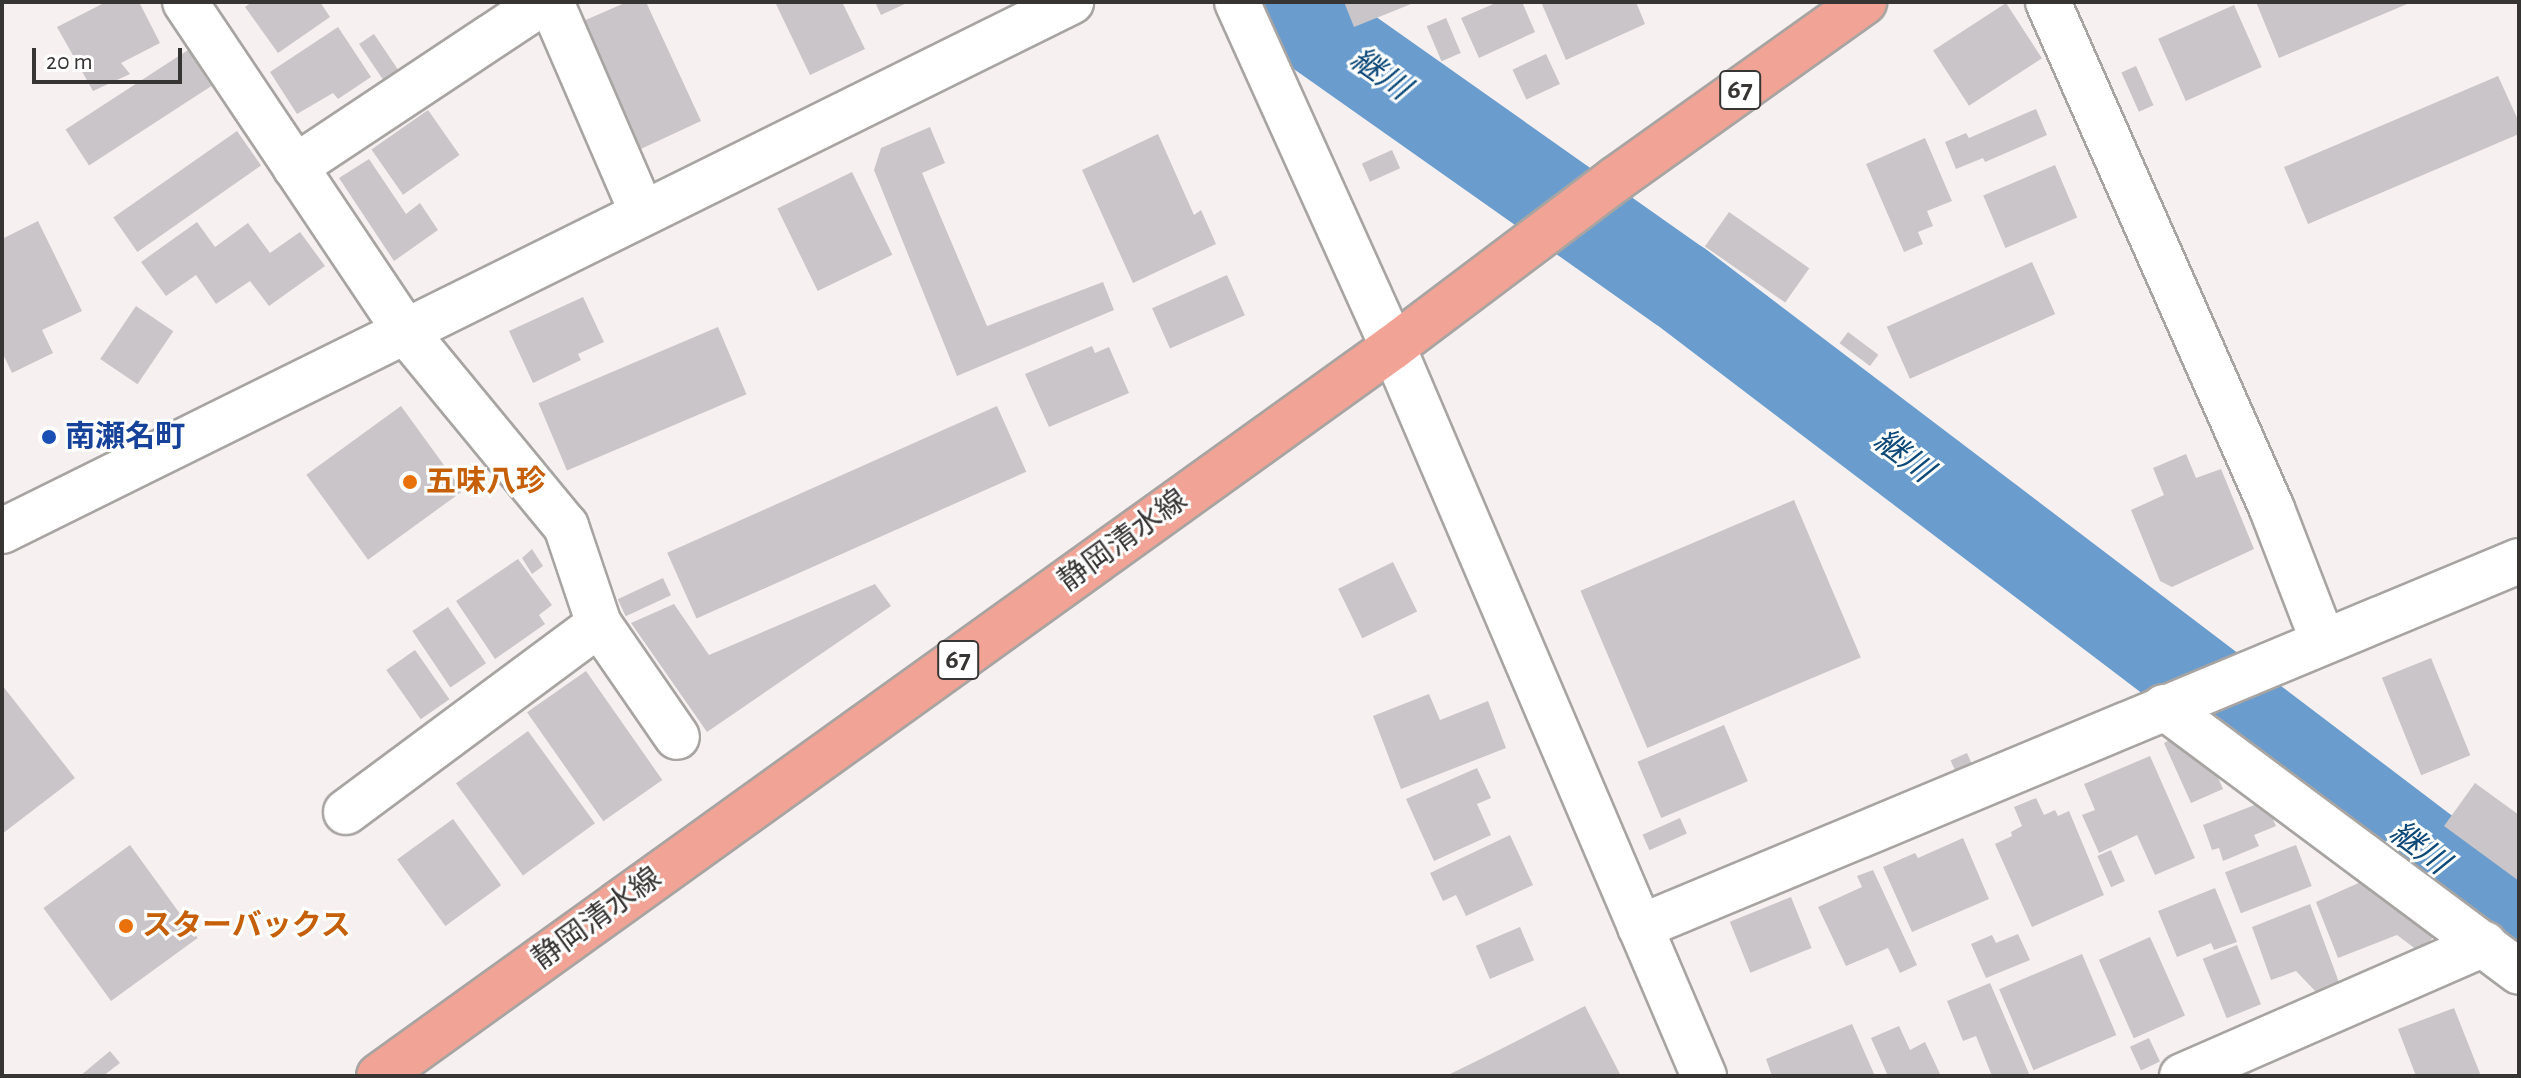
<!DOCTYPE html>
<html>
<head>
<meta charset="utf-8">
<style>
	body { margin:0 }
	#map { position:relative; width:2521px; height:1078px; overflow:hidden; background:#f6f1f0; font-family:"Alegreya Sans","Noto Sans JP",sans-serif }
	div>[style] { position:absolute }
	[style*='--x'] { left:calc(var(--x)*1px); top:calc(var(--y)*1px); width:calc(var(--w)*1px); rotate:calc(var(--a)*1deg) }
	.river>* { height:90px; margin:-45px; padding:0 45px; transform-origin:45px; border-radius:45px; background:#6a9dce }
	.building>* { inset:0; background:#c9c5c8; transform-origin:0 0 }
	.roads { filter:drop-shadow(2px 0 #a8a4a2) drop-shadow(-2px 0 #a8a4a2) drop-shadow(0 2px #a8a4a2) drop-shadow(0 -2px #a8a4a2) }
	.street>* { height:44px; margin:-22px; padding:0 22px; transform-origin:22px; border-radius:22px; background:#fff }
	.secondary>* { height:44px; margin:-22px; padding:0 22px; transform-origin:22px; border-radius:22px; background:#fff }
	.primary>* { height:44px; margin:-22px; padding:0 22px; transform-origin:22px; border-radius:22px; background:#f1a395 }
	.dots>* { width:22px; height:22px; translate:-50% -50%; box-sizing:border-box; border:4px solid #fff; border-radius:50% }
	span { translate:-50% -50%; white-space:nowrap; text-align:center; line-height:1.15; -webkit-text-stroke:6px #fff; paint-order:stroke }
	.shield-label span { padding:2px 6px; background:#fff; border:2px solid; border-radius:6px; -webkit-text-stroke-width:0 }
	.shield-label { font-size:28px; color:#373534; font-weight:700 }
	.transit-label { font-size:30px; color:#164399; font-weight:700 }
	.left { translate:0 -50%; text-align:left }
	.food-label { font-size:30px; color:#c56008; font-weight:700 }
	.street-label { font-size:30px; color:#373534 }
	.water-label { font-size:32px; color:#0e4977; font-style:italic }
	.frame { position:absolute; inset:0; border:4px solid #373534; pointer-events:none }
	.scale { position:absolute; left:32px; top:48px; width:150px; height:36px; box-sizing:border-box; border:4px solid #373534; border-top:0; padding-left:10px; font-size:24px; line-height:28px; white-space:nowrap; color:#373534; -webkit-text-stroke:6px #fff; paint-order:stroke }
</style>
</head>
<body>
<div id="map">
	<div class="river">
		<div style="--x:1277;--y:2;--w:493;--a:35.2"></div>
		<div style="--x:1680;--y:286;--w:1053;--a:37.21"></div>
	</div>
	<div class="building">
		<div style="clip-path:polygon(106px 2px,139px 2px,160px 43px,121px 63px,130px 74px,93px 91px,57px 27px)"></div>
		<div style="clip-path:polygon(252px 2px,320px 2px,330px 17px,278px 53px,245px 7px)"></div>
		<div style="clip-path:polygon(627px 2px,646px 2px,701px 121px,630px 154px,574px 25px)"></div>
		<div style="clip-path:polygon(775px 2px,842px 2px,865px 49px,810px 75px)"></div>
		<div style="clip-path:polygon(875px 2px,909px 2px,881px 15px)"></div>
		<div style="clip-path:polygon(1344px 2px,1416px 2px,1354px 27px)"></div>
		<div style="clip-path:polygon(1498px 2px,1522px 2px,1535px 32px,1479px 58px,1461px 18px)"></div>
		<div style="clip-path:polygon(1541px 2px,1636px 2px,1645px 24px,1566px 60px)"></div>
		<div style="clip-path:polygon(2256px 2px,2412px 2px,2279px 58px)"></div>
		<div style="left:2006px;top:3px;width:66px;height:87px;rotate:57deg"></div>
		<div style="left:2234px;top:5px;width:68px;height:83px;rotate:66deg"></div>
		<div style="left:1446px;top:18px;width:38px;height:21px;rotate:67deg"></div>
		<div style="clip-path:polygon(338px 27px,371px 77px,338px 99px,333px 93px,297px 114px,270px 72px)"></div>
		<div style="left:374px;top:34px;width:46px;height:18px;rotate:56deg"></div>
		<div style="left:188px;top:50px;width:43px;height:146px;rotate:57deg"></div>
		<div style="left:1546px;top:54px;width:33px;height:37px;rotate:65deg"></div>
		<div style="left:2136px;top:66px;width:43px;height:16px;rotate:66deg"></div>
		<div style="clip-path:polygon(2498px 76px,2519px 122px,2519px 134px,2308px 224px,2284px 167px)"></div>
		<div style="clip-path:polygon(2036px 109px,2047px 135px,1985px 162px,1983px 158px,1956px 169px,1945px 142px,1966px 133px,1969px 138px)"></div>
		<div style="left:428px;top:110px;width:55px;height:69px;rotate:55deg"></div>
		<div style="clip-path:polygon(930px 127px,945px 163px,922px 173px,987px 326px,1103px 282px,1114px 310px,957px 376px,874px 170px,881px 148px)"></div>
		<div style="left:237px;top:131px;width:42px;height:151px;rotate:55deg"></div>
		<div style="clip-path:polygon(1158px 134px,1194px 215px,1201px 210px,1216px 244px,1133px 283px,1082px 170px)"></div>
		<div style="clip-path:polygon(1925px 138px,1952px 201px,1927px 211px,1933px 226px,1918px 232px,1923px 244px,1904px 252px,1866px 164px)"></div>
		<div style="left:1392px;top:150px;width:20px;height:33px;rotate:66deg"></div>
		<div style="clip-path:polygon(369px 159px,406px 214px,420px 203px,438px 230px,394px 261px,339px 178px)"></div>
		<div style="left:2055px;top:165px;width:57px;height:78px;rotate:67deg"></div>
		<div style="left:852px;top:172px;width:92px;height:83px;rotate:64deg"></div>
		<div style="left:1729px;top:212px;width:98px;height:42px;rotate:35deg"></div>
		<div style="clip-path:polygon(38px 221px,82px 311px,42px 330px,53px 353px,12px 373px,2px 352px,2px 239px)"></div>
		<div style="clip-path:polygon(197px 222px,215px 247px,248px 223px,270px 253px,300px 232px,325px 266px,269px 306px,250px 281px,216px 304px,196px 275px,166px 296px,141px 262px)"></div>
		<div style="left:2032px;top:262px;width:57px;height:159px;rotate:66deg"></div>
		<div style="left:1227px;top:275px;width:44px;height:82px;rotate:66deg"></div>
		<div style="clip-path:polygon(583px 297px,604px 342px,578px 354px,581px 360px,533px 383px,509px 331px)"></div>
		<div style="left:136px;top:306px;width:45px;height:64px;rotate:34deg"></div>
		<div style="left:718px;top:327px;width:73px;height:195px;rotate:67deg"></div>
		<div style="left:1848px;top:332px;width:38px;height:14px;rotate:37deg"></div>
		<div style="clip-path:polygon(1092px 346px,1095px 353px,1109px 347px,1129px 393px,1049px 427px,1025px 374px)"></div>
		<div style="left:401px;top:406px;width:105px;height:117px;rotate:54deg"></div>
		<div style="left:997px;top:406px;width:72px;height:361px;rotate:66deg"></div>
		<div style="clip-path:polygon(2186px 454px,2196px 478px,2221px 469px,2254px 549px,2172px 587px,2160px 581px,2131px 510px,2164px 495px,2153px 468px)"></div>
		<div style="left:1794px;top:500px;width:171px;height:232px;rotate:67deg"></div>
		<div style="clip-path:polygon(532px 549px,543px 566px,532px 574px,522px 558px)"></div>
		<div style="clip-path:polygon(518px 559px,552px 605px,539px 615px,545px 624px,495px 659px,456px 601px)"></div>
		<div style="left:1393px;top:562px;width:55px;height:61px;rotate:64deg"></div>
		<div style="left:663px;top:578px;width:19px;height:50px;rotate:65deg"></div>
		<div style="clip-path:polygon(875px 584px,891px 606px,707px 732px,631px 623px,674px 604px,709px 655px)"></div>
		<div style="left:448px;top:607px;width:68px;height:43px;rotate:56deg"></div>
		<div style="left:415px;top:650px;width:60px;height:35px;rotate:55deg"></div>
		<div style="left:2431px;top:658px;width:105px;height:53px;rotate:68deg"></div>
		<div style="left:586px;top:671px;width:133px;height:72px;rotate:55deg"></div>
		<div style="clip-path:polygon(2px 685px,75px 778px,2px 834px)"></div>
		<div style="clip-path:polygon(1429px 694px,1440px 720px,1488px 701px,1506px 748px,1401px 789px,1373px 716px)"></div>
		<div style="left:1724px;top:725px;width:61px;height:94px;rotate:67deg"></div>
		<div style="left:528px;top:731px;width:114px;height:89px;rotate:54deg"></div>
		<div style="clip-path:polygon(2177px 736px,2195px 748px,2201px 764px,2211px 761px,2223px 789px,2191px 803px,2164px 743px)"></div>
		<div style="left:1967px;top:753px;width:17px;height:18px;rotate:66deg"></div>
		<div style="clip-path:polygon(2150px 756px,2195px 858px,2155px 875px,2137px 835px,2099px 853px,2082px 815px,2095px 810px,2084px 784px)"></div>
		<div style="clip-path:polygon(1477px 768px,1491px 798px,1477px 804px,1491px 835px,1434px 861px,1406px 799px)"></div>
		<div style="clip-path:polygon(2475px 783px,2519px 815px,2519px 881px,2444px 826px)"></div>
		<div style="clip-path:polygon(2036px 798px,2044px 815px,2055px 810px,2058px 816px,2069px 811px,2104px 895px,2032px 927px,1995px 844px,2012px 836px,2011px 832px,2022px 826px,2014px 807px)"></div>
		<div style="clip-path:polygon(2265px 801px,2276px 826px,2254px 835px,2259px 846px,2223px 861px,2219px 848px,2212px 850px,2203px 825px)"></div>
		<div style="left:1680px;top:818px;width:17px;height:41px;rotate:66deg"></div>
		<div style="left:453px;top:819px;width:82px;height:69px;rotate:54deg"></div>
		<div style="clip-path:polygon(1510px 835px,1533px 885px,1466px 916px,1456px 895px,1443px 901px,1430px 873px)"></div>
		<div style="clip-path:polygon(1963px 838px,1989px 899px,1912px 932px,1883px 867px,1915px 853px,1918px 858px)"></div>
		<div style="left:130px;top:845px;width:115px;height:107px;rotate:54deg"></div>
		<div style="left:2296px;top:845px;width:44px;height:76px;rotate:69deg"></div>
		<div style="left:2111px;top:850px;width:34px;height:15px;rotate:66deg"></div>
		<div style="clip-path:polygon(1873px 870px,1917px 965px,1900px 973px,1888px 948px,1846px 966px,1818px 907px,1862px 887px,1857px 876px)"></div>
		<div style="clip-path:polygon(2363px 881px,2434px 936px,2421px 953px,2397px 935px,2338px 958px,2316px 902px)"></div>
		<div style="clip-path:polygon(2215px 888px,2237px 942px,2214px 950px,2211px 943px,2177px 957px,2158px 911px)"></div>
		<div style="left:1791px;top:897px;width:55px;height:66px;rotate:68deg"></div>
		<div style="clip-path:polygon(2310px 904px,2340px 985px,2318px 994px,2296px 971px,2271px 980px,2252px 927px)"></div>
		<div style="left:1520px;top:927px;width:36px;height:48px;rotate:67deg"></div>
		<div style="clip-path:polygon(2018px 934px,2030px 960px,1986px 978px,1971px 944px,1992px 935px,1996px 943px)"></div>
		<div style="left:2150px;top:937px;width:86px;height:56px;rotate:66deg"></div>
		<div style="left:2237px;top:945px;width:64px;height:37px;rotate:68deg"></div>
		<div style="left:2082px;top:954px;width:88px;height:90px;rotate:67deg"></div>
		<div style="clip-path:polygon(1990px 983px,2030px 1076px,1992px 1076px,1976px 1036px,1963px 1041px,1947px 1001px)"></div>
		<div style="clip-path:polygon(1585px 1006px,1621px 1076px,1446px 1076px,1497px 1051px)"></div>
		<div style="clip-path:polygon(2454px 1008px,2481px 1076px,2416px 1076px,2398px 1029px)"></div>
		<div style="clip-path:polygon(1852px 1024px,1875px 1076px,1772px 1076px,1766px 1059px)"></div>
		<div style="clip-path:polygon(1899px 1026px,1910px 1050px,1925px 1042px,1941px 1076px,1888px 1076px,1871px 1038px)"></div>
		<div style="left:2149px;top:1038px;width:26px;height:21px;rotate:65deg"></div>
		<div style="clip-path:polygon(110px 1051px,120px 1063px,103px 1076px,80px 1076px)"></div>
	</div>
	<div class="roads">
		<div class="street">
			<div style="--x:185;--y:2;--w:396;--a:56.2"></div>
			<div style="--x:405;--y:331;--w:253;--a:50.5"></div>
			<div style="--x:566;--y:526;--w:103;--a:71.4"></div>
			<div style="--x:599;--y:624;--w:137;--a:55.4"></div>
			<div style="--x:551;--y:2;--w:229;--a:66.6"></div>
			<div style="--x:2048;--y:2;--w:554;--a:66.16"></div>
			<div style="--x:2272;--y:509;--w:142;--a:68.9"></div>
			<div style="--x:295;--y:167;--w:298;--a:-33.6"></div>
			<div style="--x:2164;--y:707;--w:443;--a:36.7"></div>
			<div style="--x:346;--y:812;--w:315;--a:-36.6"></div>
			<div style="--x:1640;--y:927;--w:952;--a:-22.61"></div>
			<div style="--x:2182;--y:1076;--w:330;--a:-23.6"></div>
		</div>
		<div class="secondary">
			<div style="--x:1237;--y:2;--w:379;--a:65.7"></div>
			<div style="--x:1393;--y:347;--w:793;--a:66.9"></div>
			<div style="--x:2;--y:531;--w:1193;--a:-26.33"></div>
		</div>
		<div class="primary">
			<div style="--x:379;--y:1076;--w:1249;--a:-35.71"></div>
			<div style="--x:1393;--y:347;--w:279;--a:-37"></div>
			<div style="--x:1616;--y:179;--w:305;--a:-35.5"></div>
		</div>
	</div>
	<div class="dots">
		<div style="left:49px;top:437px;background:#1a4fb4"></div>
		<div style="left:410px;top:482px;background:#e8710a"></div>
		<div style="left:126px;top:926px;background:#e8710a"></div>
	</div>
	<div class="shield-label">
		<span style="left:1740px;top:90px">67</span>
		<span style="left:958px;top:660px">67</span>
	</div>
	<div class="transit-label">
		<span class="left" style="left:65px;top:437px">南瀬名町</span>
	</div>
	<div class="food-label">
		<span class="left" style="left:426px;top:482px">五味八珍</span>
		<span class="left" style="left:142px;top:926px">スターバックス</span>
	</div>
	<div class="street-label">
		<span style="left:1123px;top:541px;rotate:-36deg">静岡清水線</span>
		<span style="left:597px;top:919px;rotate:-36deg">静岡清水線</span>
	</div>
	<div class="water-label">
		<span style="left:1380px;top:74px;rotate:35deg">継川</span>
		<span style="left:1903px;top:456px;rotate:37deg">継川</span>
		<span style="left:2419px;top:848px;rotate:37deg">継川</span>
	</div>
	<div class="frame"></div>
	<div class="scale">20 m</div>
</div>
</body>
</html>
